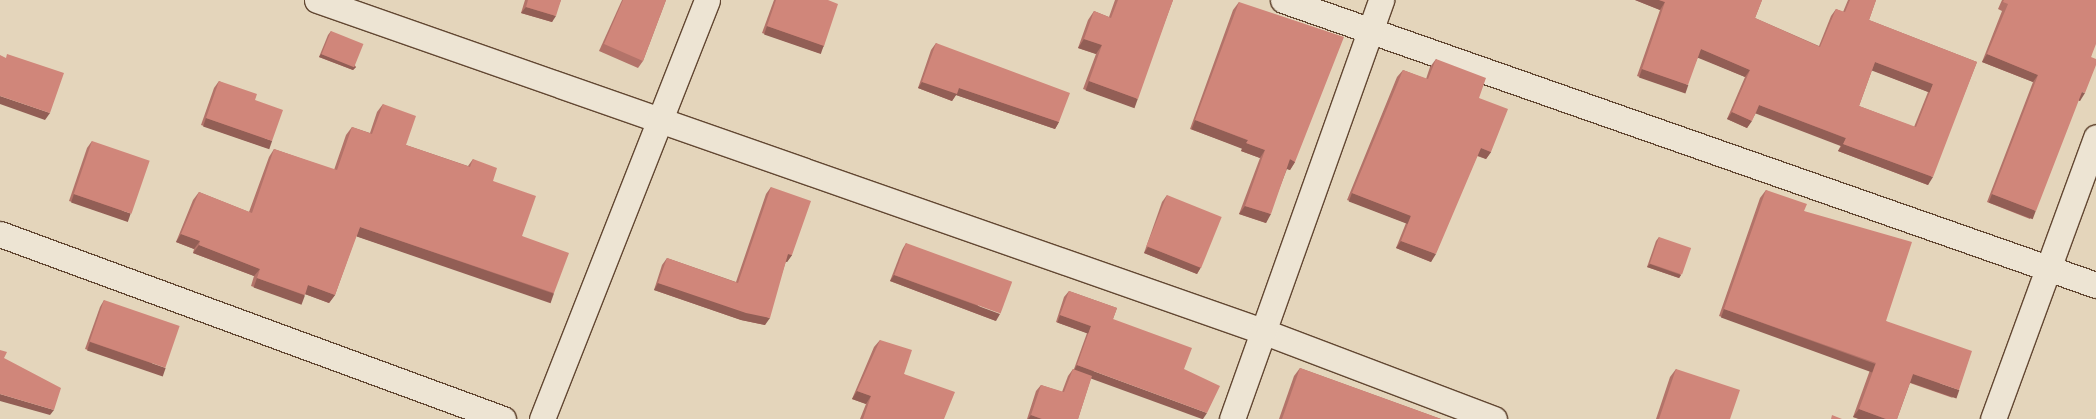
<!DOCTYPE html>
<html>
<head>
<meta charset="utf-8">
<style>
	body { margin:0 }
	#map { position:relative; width:2096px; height:419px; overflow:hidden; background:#e4d5bb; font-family:"EB Garamond",serif }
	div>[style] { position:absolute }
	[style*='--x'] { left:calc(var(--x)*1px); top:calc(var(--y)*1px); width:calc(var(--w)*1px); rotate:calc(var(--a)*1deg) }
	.roads { filter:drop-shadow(1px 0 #624732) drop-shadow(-1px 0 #624732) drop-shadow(0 1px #624732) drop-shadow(0 -1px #624732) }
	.minor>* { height:25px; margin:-12.5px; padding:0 12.5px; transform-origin:12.5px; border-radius:12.5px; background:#ede4d3 }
	.wall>* { inset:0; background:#b37369 }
	.shaded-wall>* { inset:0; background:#925e55; transform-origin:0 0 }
	.building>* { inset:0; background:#d0867a; transform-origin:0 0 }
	span { translate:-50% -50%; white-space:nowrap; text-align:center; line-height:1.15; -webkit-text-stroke:4px #ede4d3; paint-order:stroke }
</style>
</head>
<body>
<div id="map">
	<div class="roads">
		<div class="minor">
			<div style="--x:317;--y:0;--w:1004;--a:19.3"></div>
			<div style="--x:1265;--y:332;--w:245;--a:20.8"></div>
			<div style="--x:1283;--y:0;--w:862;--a:19.32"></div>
			<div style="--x:0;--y:234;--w:536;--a:20.19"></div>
			<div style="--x:542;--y:419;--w:450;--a:-68.5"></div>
			<div style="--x:1232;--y:419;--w:445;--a:-70.4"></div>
			<div style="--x:1993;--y:419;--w:300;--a:-69.9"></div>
		</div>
	</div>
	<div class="wall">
		<div style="clip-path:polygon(525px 0,561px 0,552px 22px,521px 13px)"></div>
		<div style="clip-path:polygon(622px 0,666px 0,643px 61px,638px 68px,599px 51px)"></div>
		<div style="clip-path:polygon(774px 0,828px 0,824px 46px,819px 53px,762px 33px)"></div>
		<div style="clip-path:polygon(1115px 0,1173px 0,1133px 107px,1083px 89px,1096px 54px,1078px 48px,1088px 20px,1094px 11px,1109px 17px)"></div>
		<div style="clip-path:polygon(evenodd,1635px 0,1762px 0,1755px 18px,1819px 46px,1831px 16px,1836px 9px,1843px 12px,1848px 0,1876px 0,1869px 20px,1977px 62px,1928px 185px,1838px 151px,1841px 145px,1756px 113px,1747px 128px,1727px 119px,1745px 77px,1698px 57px,1683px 92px,1637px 76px,1660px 10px,1635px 0,1872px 70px,1928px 92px,1914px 127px,1859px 106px,1872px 70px)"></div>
		<div style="clip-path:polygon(2002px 0,2096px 0,2091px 57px,2080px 101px,2078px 100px,2030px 219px,1987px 202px,2033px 82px,1982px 62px,2002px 11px,1998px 9px)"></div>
		<div style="clip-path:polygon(1239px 2px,1295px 162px,1290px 170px,1287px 169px,1266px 223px,1239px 214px,1260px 158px,1241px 151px,1242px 148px,1190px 129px,1233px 10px)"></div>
		<div style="clip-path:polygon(331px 31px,356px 67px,353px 70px,319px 57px,328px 35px)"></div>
		<div style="clip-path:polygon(936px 43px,1059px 122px,1055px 129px,956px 95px,952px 101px,918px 88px,931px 50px)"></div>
		<div style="clip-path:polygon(1436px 59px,1479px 98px,1491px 152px,1486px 159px,1477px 156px,1431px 262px,1396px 248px,1406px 223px,1347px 200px,1397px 77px,1403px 70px,1426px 79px,1430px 67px)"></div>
		<div style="clip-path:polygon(219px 81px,255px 100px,267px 148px,201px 125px,214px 88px)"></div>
		<div style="clip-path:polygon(383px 104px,406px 145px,468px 166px,473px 159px,493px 181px,522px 236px,554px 293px,549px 301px,356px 236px,335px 295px,329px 303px,305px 294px,299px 303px,251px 286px,254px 276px,193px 253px,194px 249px,176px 242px,193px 200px,199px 192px,249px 212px,269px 157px,274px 149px,334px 170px,346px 135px,352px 127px,370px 133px,377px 112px)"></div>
		<div style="clip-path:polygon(92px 141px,127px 221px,69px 201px,87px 148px)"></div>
		<div style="clip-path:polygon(771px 187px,792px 255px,787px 262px,786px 261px,765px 325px,741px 320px,654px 290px,662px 265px,667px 258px,736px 282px,766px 194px)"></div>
		<div style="clip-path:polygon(1766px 190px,1804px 211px,1886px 321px,1953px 398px,1910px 383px,1897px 419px,1859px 419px,1853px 417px,1870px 370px,1719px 316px,1760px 198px)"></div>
		<div style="clip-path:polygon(1167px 195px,1201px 267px,1197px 274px,1144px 253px,1162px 202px)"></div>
		<div style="clip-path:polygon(1659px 237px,1681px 275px,1679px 278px,1647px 267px,1656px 241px)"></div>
		<div style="clip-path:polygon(906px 243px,996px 321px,890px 281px,902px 250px)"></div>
		<div style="clip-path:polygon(1069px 291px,1117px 308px,1091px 378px,1078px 419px,1027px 419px,1036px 391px,1041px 385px,1062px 392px,1068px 376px,1073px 369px,1074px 369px,1087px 333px,1056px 322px,1064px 297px)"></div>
		<div style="clip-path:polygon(104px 300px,161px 375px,85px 349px,100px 307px)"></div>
		<div style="clip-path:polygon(880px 340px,904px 374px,944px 419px,860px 419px,866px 404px,852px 399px,874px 347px)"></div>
		<div style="clip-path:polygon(1300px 368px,1441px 419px,1279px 419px,1294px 376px)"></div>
		<div style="clip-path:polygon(1676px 369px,1730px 419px,1656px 419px,1670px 377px)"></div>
	</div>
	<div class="shaded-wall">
		<div style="clip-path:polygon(1635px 0,1659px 0,1665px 2px,1660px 10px)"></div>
		<div style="clip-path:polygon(526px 7px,556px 16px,552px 22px,521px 13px)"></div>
		<div style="left:767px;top:26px;width:60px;height:9px;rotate:19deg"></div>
		<div style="clip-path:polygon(1084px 39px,1102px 45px,1096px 54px,1078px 48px)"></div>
		<div style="clip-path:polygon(1701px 49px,1750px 70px,1745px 77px,1696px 57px)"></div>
		<div style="clip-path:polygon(321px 54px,356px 67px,353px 70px,319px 57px)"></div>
		<div style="clip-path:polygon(1987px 54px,2038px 75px,2033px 82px,1982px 62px)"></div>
		<div style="left:1875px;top:62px;width:62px;height:9px;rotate:21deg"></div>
		<div style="left:1642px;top:69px;width:49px;height:9px;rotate:19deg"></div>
		<div style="left:1089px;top:81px;width:52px;height:10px;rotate:20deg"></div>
		<div style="clip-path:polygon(922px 82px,959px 88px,1059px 122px,1055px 129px,956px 95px,952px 101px,918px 88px)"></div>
		<div style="clip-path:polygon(2082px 92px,2085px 93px,2080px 101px,2076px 99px)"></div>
		<div style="clip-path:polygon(0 96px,50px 113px,45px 120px,0 104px)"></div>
		<div style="left:1759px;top:105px;width:93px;height:9px;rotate:21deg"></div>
		<div style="clip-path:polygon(1732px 112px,1752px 121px,1747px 128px,1727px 119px)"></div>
		<div style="left:206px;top:118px;width:70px;height:9px;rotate:19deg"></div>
		<div style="left:1195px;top:120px;width:57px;height:10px;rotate:21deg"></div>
		<div style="clip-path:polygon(1246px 143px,1265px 150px,1260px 158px,1241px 151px)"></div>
		<div style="clip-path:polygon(1843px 144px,1933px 177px,1928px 185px,1838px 151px)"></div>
		<div style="clip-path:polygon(1481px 148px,1491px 152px,1486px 159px,1476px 155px)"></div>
		<div style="clip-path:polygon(1290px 159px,1295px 162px,1290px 170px,1284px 168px)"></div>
		<div style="left:1352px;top:193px;width:63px;height:9px;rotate:21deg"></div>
		<div style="left:74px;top:194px;width:60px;height:9px;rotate:19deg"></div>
		<div style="left:1992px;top:194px;width:47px;height:9px;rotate:21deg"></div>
		<div style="clip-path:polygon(1245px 206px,1271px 214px,1266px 223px,1239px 214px)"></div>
		<div style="left:360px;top:227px;width:205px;height:10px;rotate:19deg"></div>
		<div style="clip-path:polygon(181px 234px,200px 241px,194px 249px,176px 242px)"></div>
		<div style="clip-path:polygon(1401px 241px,1436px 254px,1431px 262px,1396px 248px)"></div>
		<div style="clip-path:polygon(199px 245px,260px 269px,254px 276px,193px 253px)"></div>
		<div style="clip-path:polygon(1148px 247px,1201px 267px,1197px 274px,1144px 253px)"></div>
		<div style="clip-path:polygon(788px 254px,792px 255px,787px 262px,783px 261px)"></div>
		<div style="clip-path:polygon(1650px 264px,1681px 275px,1679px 278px,1647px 267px)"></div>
		<div style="clip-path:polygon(894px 275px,1000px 314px,996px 321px,890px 281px)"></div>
		<div style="left:257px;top:278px;width:51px;height:10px;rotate:20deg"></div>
		<div style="clip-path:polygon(658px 283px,770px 318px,765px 325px,741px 320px,654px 290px)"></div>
		<div style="clip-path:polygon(308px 285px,335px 295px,329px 303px,302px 293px)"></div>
		<div style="left:1724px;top:309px;width:161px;height:9px;rotate:20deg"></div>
		<div style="left:1060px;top:315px;width:33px;height:8px;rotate:20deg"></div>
		<div style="left:90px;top:342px;width:80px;height:9px;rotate:19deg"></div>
		<div style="clip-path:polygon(1077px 365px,1207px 413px,1203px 419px,1202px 419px,1073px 372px)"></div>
		<div style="left:1913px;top:374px;width:49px;height:9px;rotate:19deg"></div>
		<div style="clip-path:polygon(857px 391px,871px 396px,866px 404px,852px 399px)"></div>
		<div style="clip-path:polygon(0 394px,54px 410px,50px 415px,0 401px)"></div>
		<div style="clip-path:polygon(1859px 409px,1886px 419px,1859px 419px,1853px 417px)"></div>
		<div style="clip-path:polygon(1031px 415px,1042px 419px,1028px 419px)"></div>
	</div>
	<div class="building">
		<div style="clip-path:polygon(528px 0,561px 0,556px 16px,526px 7px)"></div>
		<div style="clip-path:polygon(623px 0,666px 0,643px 61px,604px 44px)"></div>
		<div style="clip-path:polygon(776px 0,828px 0,838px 4px,824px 46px,767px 26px)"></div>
		<div style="clip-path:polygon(1118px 0,1173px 0,1138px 99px,1089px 81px,1102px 45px,1084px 39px,1094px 11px,1111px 18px)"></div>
		<div style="clip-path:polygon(evenodd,1659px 0,1762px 0,1755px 18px,1820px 47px,1836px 9px,1845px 12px,1850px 0,1876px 0,1869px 20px,1977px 62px,1933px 177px,1843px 144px,1846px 138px,1759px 105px,1752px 121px,1732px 112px,1750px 70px,1701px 49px,1688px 85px,1642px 69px,1665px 2px,1659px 0,1875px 62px,1933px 84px,1916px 127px,1859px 106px,1875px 62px)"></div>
		<div style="clip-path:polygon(2004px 0,2096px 0,2096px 44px,2091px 57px,2096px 59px,2096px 65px,2085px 93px,2082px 92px,2036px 211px,1992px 194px,2038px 75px,1987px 54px,2008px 4px,2003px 2px)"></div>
		<div style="clip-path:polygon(1239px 2px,1344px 37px,1295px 162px,1290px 159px,1271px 214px,1245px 206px,1265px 150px,1246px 143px,1248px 140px,1195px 120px)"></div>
		<div style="left:331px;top:31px;width:35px;height:25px;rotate:22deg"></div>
		<div style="clip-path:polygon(936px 43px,1070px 93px,1059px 122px,959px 88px,957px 94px,922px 82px)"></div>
		<div style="clip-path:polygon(7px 54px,64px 73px,50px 113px,0 96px,0 55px,6px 58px)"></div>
		<div style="clip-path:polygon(1436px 59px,1486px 78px,1479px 98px,1508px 109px,1491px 152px,1481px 148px,1436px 254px,1401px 241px,1411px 216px,1352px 193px,1403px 70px,1428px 79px)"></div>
		<div style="clip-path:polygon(219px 81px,257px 94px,255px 100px,283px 110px,272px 141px,206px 118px)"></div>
		<div style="clip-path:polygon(383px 104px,416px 116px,406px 145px,470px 167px,473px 159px,497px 168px,493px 181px,536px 196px,522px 236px,569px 253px,554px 293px,360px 227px,335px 295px,308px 285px,305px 295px,257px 278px,260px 269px,199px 245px,200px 241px,181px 234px,199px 192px,252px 213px,274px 149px,337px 170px,352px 127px,372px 134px)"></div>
		<div style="left:92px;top:141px;width:61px;height:56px;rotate:19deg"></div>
		<div style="clip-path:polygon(771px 187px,811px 201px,792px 255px,788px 254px,770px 318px,746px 313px,658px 283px,667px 258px,738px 283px)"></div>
		<div style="clip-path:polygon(1766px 190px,1807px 204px,1804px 211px,1912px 242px,1886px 321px,1972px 351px,1959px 390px,1913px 374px,1897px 419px,1886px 419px,1859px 409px,1876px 363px,1724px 309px)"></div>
		<div style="left:1167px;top:195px;width:59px;height:55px;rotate:22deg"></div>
		<div style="left:1659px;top:237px;width:34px;height:28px;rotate:19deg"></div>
		<div style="left:906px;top:243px;width:113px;height:34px;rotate:20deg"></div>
		<div style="clip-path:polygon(1069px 291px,1117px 308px,1113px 319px,1192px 348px,1184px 369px,1220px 386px,1207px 413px,1077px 365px,1091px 326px,1060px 315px)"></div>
		<div style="left:104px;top:300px;width:80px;height:44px;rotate:19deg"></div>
		<div style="clip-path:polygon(880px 340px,912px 350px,904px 374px,955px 392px,944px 419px,863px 419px,871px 396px,857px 391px)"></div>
		<div style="clip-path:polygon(0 350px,7px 352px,4px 358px,61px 388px,54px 410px,0 394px)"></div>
		<div style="clip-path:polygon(1300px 368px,1441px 419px,1282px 419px)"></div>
		<div style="clip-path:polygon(1073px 369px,1092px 376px,1078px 419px,1042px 419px,1031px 415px,1041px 385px,1064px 392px)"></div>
		<div style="clip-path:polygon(1676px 369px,1740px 390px,1730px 419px,1659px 419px)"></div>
		<div style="clip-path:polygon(1832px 415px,1842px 419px,1831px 419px)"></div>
	</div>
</div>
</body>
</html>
